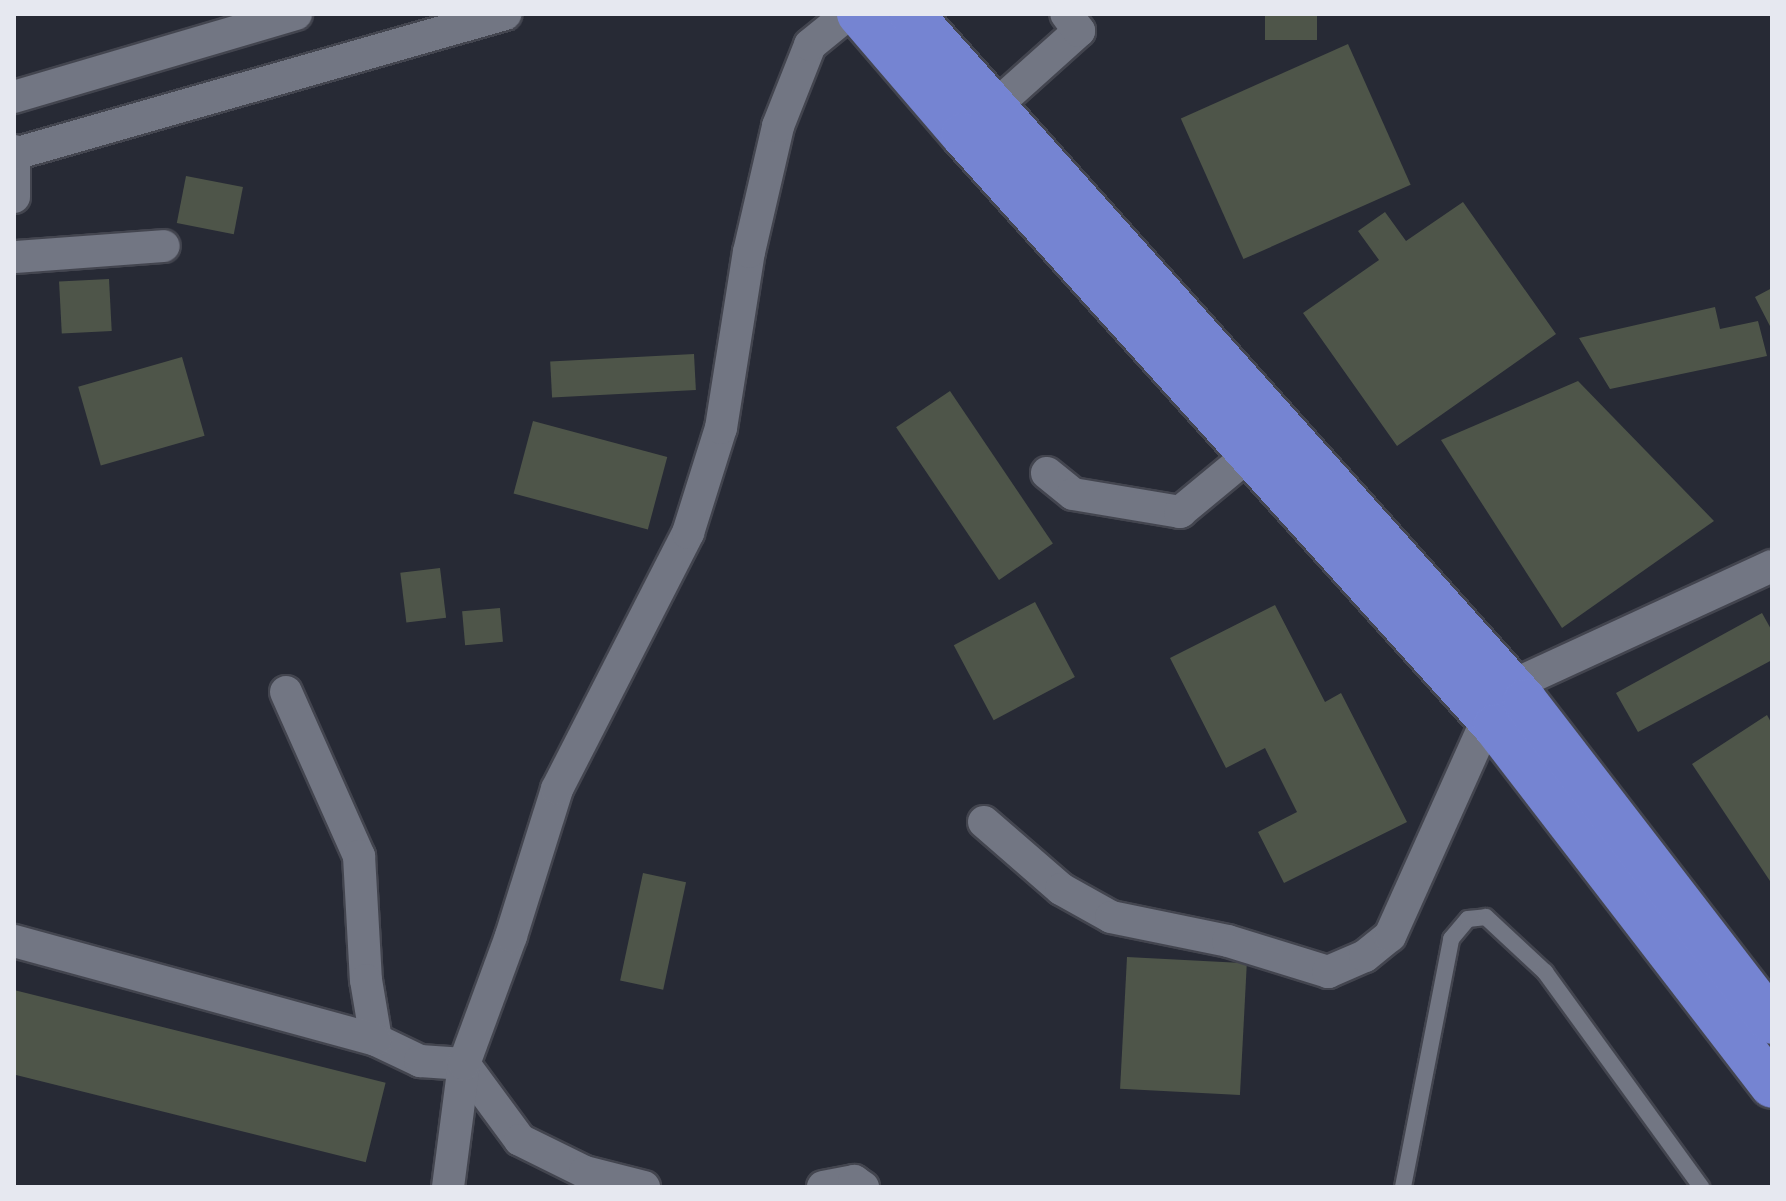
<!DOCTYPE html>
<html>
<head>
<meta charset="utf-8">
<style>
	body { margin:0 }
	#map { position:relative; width:1786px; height:1201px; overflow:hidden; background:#272a35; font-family:Merriweather,serif }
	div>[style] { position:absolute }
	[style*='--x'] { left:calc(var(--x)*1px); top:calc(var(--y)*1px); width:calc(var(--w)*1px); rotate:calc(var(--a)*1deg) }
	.building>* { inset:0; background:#4e5549; transform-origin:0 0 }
	.roads { filter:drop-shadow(2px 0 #43454f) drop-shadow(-2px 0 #43454f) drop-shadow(0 2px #43454f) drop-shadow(0 -2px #43454f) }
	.service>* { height:16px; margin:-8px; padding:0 8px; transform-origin:8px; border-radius:8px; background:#727683 }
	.minor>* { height:32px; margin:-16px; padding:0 16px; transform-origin:16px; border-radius:16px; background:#727683 }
	.trunk>* { height:44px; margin:-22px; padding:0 22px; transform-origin:22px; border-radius:22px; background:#7584d2 }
	span { translate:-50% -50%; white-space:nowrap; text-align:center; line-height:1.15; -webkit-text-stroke:6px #1d202b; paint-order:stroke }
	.frame { position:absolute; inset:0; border:16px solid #e6e8f0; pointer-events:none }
</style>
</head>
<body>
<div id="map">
	<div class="building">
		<div style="left:1265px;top:14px;width:52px;height:26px"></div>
		<div style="left:1348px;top:44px;width:154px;height:183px;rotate:66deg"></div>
		<div style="left:186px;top:176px;width:58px;height:48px;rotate:11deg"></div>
		<div style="clip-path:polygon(1463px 202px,1556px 334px,1397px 446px,1303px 313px,1379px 260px,1358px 231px,1385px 212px,1406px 241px)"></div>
		<div style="left:109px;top:279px;width:52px;height:50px;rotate:87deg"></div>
		<div style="clip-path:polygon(1772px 288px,1772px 330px,1755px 297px)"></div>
		<div style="clip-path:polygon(1715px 307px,1720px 329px,1758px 321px,1767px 356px,1610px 389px,1579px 338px)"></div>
		<div style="left:694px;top:354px;width:36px;height:144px;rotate:87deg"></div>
		<div style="left:182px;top:357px;width:82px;height:108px;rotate:74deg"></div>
		<div style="clip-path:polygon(1578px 381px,1714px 521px,1562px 628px,1441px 440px)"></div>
		<div style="left:950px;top:391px;width:184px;height:65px;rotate:56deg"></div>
		<div style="left:533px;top:421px;width:139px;height:75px;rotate:15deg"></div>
		<div style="left:440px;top:568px;width:50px;height:40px;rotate:83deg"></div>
		<div style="left:1035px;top:602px;width:85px;height:92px;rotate:62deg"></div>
		<div style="clip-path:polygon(1275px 605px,1325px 702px,1341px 693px,1407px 822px,1284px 883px,1258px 832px,1297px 812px,1265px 748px,1226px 768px,1170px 658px)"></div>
		<div style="left:500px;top:608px;width:34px;height:38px;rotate:85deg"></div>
		<div style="clip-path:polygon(1762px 613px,1772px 631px,1772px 660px,1638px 732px,1616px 693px)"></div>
		<div style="clip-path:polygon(1767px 715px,1772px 724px,1772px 884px,1692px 764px)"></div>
		<div style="left:643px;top:873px;width:44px;height:110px;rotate:12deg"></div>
		<div style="left:1127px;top:957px;width:120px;height:132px;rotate:3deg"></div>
		<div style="left:14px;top:990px;width:383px;height:82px;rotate:14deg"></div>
	</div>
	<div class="roads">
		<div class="service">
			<div style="--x:1403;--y:1187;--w:253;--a:-79"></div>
			<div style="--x:1451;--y:939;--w:26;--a:-50"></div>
			<div style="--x:1468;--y:919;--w:18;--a:-6"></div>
			<div style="--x:1486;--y:917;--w:81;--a:43"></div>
			<div style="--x:1545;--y:972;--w:266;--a:54"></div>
		</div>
		<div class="minor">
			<div style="--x:14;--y:97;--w:294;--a:-16.4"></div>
			<div style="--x:992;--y:109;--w:117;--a:-41.9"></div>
			<div style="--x:1079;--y:31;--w:21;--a:-127"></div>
			<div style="--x:14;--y:151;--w:46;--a:90"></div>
			<div style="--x:14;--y:154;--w:511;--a:-15.91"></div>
			<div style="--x:14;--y:257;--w:150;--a:-4.2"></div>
			<div style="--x:1047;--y:473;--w:33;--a:39"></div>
			<div style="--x:1073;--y:494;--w:109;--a:9.5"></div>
			<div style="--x:1180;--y:512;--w:91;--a:-39.6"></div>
			<div style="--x:1511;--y:686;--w:287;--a:-24.7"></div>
			<div style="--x:286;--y:692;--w:180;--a:66"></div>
			<div style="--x:359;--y:856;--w:124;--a:86.8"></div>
			<div style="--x:366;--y:980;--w:61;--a:80.5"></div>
			<div style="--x:376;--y:1040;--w:49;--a:25.5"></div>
			<div style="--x:420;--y:1061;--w:44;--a:3.9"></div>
			<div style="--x:464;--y:1064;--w:94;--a:53.6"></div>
			<div style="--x:520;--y:1140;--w:72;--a:26.2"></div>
			<div style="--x:585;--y:1172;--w:61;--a:14.3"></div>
			<div style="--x:984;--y:822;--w:102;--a:41"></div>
			<div style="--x:1061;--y:889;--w:57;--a:29.2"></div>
			<div style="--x:1111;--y:917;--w:119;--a:11.6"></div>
			<div style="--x:1228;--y:941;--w:105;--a:17.2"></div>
			<div style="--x:1328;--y:972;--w:40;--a:-23.4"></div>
			<div style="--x:1365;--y:956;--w:32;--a:-39"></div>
			<div style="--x:1390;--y:936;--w:239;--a:-65.8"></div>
			<div style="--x:14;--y:941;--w:375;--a:15.3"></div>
			<div style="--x:448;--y:1187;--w:124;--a:-82.6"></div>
			<div style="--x:464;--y:1064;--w:136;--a:-69.8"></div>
			<div style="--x:511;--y:936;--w:154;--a:-72.6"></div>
			<div style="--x:557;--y:789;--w:288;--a:-62.9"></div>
			<div style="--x:688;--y:533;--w:110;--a:-72.6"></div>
			<div style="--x:721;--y:428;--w:178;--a:-81"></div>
			<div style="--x:749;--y:252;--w:129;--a:-77"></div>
			<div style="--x:778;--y:126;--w:87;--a:-68.4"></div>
			<div style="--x:810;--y:45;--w:49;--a:-39.2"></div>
			<div style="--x:823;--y:1187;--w:32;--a:-11"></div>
			<div style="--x:854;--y:1181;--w:11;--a:34"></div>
		</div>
		<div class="trunk">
			<div style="--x:859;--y:14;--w:160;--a:49.3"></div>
			<div style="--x:963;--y:135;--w:795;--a:48.01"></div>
			<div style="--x:1495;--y:726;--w:454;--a:52.4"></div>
			<div style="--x:911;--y:14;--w:921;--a:48.21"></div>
			<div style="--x:1525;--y:701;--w:405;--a:52.4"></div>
		</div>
	</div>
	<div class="frame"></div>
</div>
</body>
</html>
